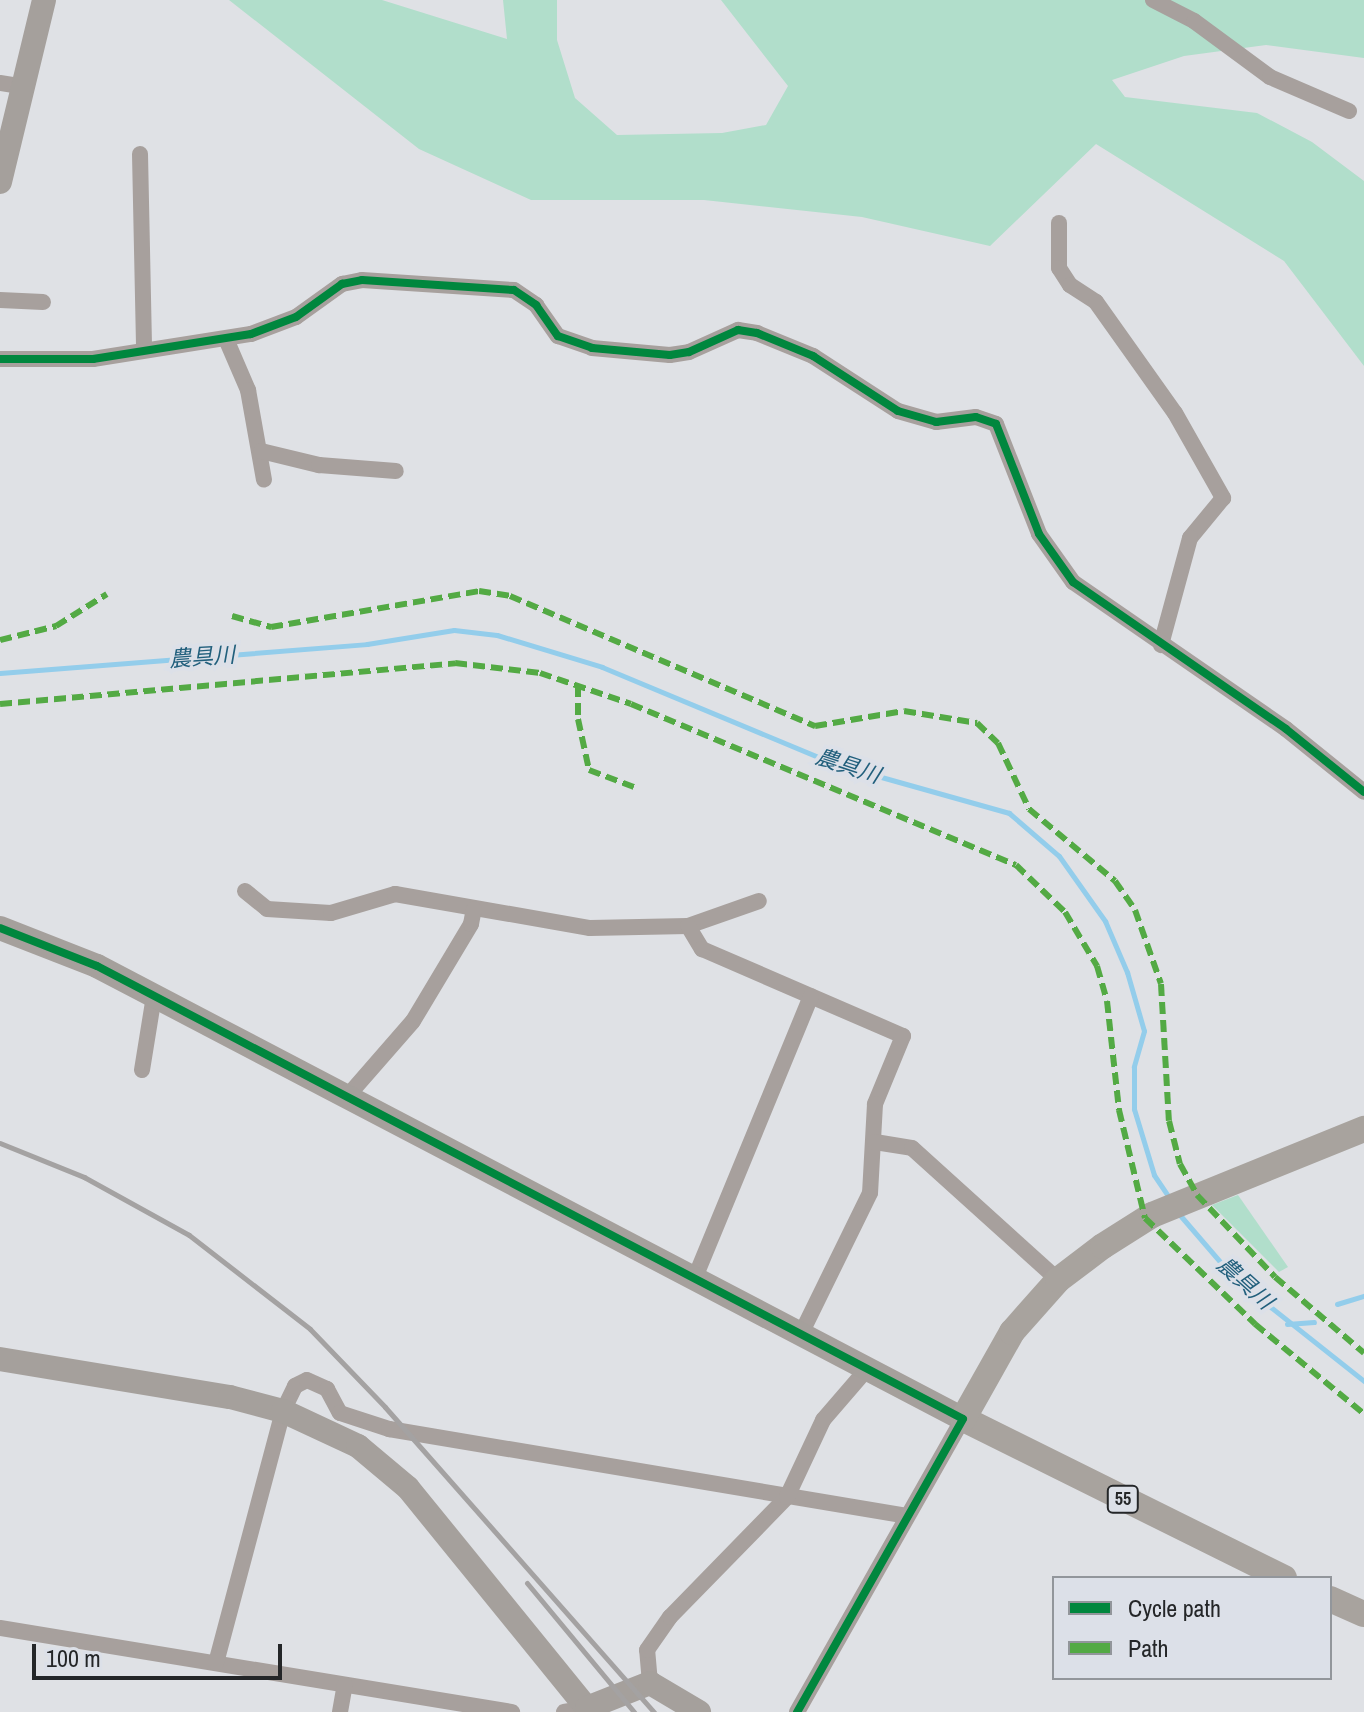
<!DOCTYPE html>
<html>
<head>
<meta charset="utf-8">
<style>
	body { margin:0 }
	#map { position:relative; width:1364px; height:1712px; overflow:hidden; background:#dfe1e5; font-family:"Archivo Narrow","Noto Sans JP",sans-serif }
	div>[style] { position:absolute }
	[style*='--x'] { left:calc(var(--x)*1px); top:calc(var(--y)*1px); width:calc(var(--w)*1px); rotate:calc(var(--a)*1deg) }
	.green>* { inset:0; background:#b1decb }
	.stream>* { height:5px; margin:-2.5px; padding:0 2.5px; transform-origin:2.5px; border-radius:2.5px; background:#93cdeb }
	.street>* { height:16px; margin:-8px; padding:0 8px; transform-origin:8px; border-radius:8px; background:#a7a09d }
	.secondary>* { height:24px; margin:-12px; padding:0 12px; transform-origin:12px; border-radius:12px; background:#a5a09c }
	.primary>* { height:26px; margin:-13px; padding:0 13px; transform-origin:13px; border-radius:13px; background:#a8a39e }
	.rail>* { height:5px; margin:-2.5px; padding:0 2.5px; transform-origin:2.5px; border-radius:2.5px; background:#a4a2a2 }
	.quiet>* { height:6px; margin-top:-3px; transform-origin:0; background:repeating-linear-gradient(90deg,#53aa44 0 12px,transparent 0 18px) }
	.cycleway>* { height:8px; margin:-4px; padding:0 4px; transform-origin:4px; border-radius:4px; background:#00873e }
	span { translate:-50% -50%; white-space:nowrap; text-align:center; line-height:1.15; -webkit-text-stroke:8px #dce0e8; paint-order:stroke }
	.shield-label span { padding:2px 6px; background:#dce0e8; border:2px solid; border-radius:6px; -webkit-text-stroke-width:0 }
	.shield-label { font-size:18px; color:#242628; font-weight:700 }
	.water-label { font-size:22px; color:#215f7c; font-style:italic }
	.legend { position:absolute; left:1052px; top:1576px; width:280px; height:104px; box-sizing:border-box; background:#dce0e8; border:2px solid #92969b; margin:0; padding:10px 14px; list-style:none; font-size:24px; color:#242628 }
	.legend li { display:flex; align-items:center; gap:16px; height:40px }
	.legend b { width:40px; border:2px solid #92969b }
	.scale { position:absolute; left:32px; top:1644px; width:250px; height:36px; box-sizing:border-box; border:4px solid #242628; border-top:0; padding-left:10px; font-size:24px; line-height:28px; white-space:nowrap; color:#242628; -webkit-text-stroke:6px #dce0e8; paint-order:stroke }
</style>
</head>
<body>
<div id="map">
	<div class="green">
		<div style="clip-path:polygon(229px 0,382px 0,507px 39px,503px 0,557px 0,557px 40px,575px 98px,617px 135px,722px 133px,766px 125px,788px 86px,721px 0,1364px 0,1364px 58px,1266px 45px,1184px 56px,1112px 80px,1125px 97px,1257px 113px,1312px 142px,1364px 181px,1364px 366px,1284px 261px,1096px 144px,990px 246px,862px 217px,704px 200px,531px 200px,419px 149px)"></div>
		<div style="clip-path:polygon(1238px 1195px,1288px 1267px,1279px 1272px,1212px 1205px)"></div>
	</div>
	<div class="stream">
		<div style="--x:0;--y:673;--w:368;--a:-4.5"></div>
		<div style="--x:367;--y:644;--w:88;--a:-9.1"></div>
		<div style="--x:454;--y:630;--w:43;--a:6.6"></div>
		<div style="--x:497;--y:635;--w:110;--a:16.9"></div>
		<div style="--x:602;--y:667;--w:252;--a:22.6"></div>
		<div style="--x:835;--y:764;--w:181;--a:15.7"></div>
		<div style="--x:1009;--y:813;--w:66;--a:40.7"></div>
		<div style="--x:1059;--y:856;--w:80;--a:54.7"></div>
		<div style="--x:1105;--y:921;--w:56;--a:66.7"></div>
		<div style="--x:1127;--y:972;--w:61;--a:73.9"></div>
		<div style="--x:1144;--y:1031;--w:37;--a:106"></div>
		<div style="--x:1134;--y:1067;--w:42;--a:90"></div>
		<div style="--x:1134;--y:1109;--w:69;--a:73.1"></div>
		<div style="--x:1154;--y:1175;--w:29;--a:56"></div>
		<div style="--x:1179;--y:1214;--w:84;--a:49.3"></div>
		<div style="--x:1234;--y:1278;--w:166;--a:38.4"></div>
		<div style="--x:1337;--y:1304;--w:28;--a:-17"></div>
		<div style="--x:1287;--y:1324;--w:27;--a:-4"></div>
	</div>
	<div class="street">
		<div style="--x:1153;--y:0;--w:46;--a:27.1"></div>
		<div style="--x:1194;--y:21;--w:94;--a:36.4"></div>
		<div style="--x:1270;--y:77;--w:86;--a:23.3"></div>
		<div style="--x:0;--y:83;--w:25;--a:9"></div>
		<div style="--x:140;--y:154;--w:194;--a:88.8"></div>
		<div style="--x:1059;--y:223;--w:45;--a:90"></div>
		<div style="--x:1059;--y:268;--w:20;--a:57"></div>
		<div style="--x:1070;--y:285;--w:31;--a:33"></div>
		<div style="--x:1096;--y:302;--w:136;--a:54.6"></div>
		<div style="--x:1175;--y:413;--w:98;--a:60.5"></div>
		<div style="--x:1223;--y:498;--w:52;--a:129.5"></div>
		<div style="--x:1190;--y:538;--w:111;--a:105.2"></div>
		<div style="--x:0;--y:300;--w:43;--a:2.7"></div>
		<div style="--x:226;--y:339;--w:56;--a:66.7"></div>
		<div style="--x:248;--y:390;--w:91;--a:79.9"></div>
		<div style="--x:0;--y:359;--w:93;--a:0"></div>
		<div style="--x:93;--y:359;--w:160;--a:-9"></div>
		<div style="--x:251;--y:334;--w:48;--a:-20.7"></div>
		<div style="--x:296;--y:317;--w:57;--a:-35.7"></div>
		<div style="--x:342;--y:284;--w:20;--a:-11"></div>
		<div style="--x:362;--y:280;--w:152;--a:3.8"></div>
		<div style="--x:514;--y:290;--w:27;--a:34"></div>
		<div style="--x:536;--y:305;--w:38;--a:55"></div>
		<div style="--x:558;--y:336;--w:36;--a:19"></div>
		<div style="--x:592;--y:348;--w:78;--a:5.1"></div>
		<div style="--x:670;--y:355;--w:19;--a:-9"></div>
		<div style="--x:689;--y:352;--w:54;--a:-24.2"></div>
		<div style="--x:738;--y:330;--w:19;--a:9"></div>
		<div style="--x:757;--y:333;--w:61;--a:22.3"></div>
		<div style="--x:813;--y:356;--w:101;--a:32.9"></div>
		<div style="--x:898;--y:411;--w:40;--a:16"></div>
		<div style="--x:936;--y:422;--w:40;--a:-7.1"></div>
		<div style="--x:976;--y:417;--w:21;--a:19"></div>
		<div style="--x:996;--y:424;--w:118;--a:68.6"></div>
		<div style="--x:1039;--y:534;--w:59;--a:54.7"></div>
		<div style="--x:1073;--y:582;--w:259;--a:34.6"></div>
		<div style="--x:1286;--y:729;--w:100;--a:38.9"></div>
		<div style="--x:261;--y:451;--w:60;--a:13.6"></div>
		<div style="--x:319;--y:465;--w:77;--a:4.5"></div>
		<div style="--x:245;--y:891;--w:28;--a:39"></div>
		<div style="--x:267;--y:909;--w:64;--a:3.6"></div>
		<div style="--x:331;--y:913;--w:67;--a:-16.5"></div>
		<div style="--x:395;--y:894;--w:198;--a:9.9"></div>
		<div style="--x:590;--y:928;--w:98;--a:-1.2"></div>
		<div style="--x:688;--y:926;--w:75;--a:-19.4"></div>
		<div style="--x:688;--y:926;--w:27;--a:59"></div>
		<div style="--x:702;--y:949;--w:219;--a:23.4"></div>
		<div style="--x:903;--y:1036;--w:74;--a:112.4"></div>
		<div style="--x:875;--y:1104;--w:89;--a:93.2"></div>
		<div style="--x:870;--y:1193;--w:157;--a:116.1"></div>
		<div style="--x:142;--y:1070;--w:75;--a:-80.8"></div>
		<div style="--x:345;--y:1099;--w:103;--a:-48.9"></div>
		<div style="--x:413;--y:1021;--w:113;--a:-59.1"></div>
		<div style="--x:471;--y:924;--w:15;--a:-79"></div>
		<div style="--x:875;--y:1142;--w:37;--a:9"></div>
		<div style="--x:912;--y:1148;--w:197;--a:42.1"></div>
		<div style="--x:694;--y:1280;--w:307;--a:-67.6"></div>
		<div style="--x:0;--y:1628;--w:519;--a:9.32"></div>
		<div style="--x:216;--y:1663;--w:261;--a:-75.1"></div>
		<div style="--x:283;--y:1411;--w:28;--a:-64"></div>
		<div style="--x:295;--y:1386;--w:13;--a:-27"></div>
		<div style="--x:307;--y:1380;--w:22;--a:24"></div>
		<div style="--x:327;--y:1389;--w:27;--a:62"></div>
		<div style="--x:340;--y:1413;--w:52;--a:18.1"></div>
		<div style="--x:389;--y:1429;--w:525;--a:9.53"></div>
		<div style="--x:650;--y:1683;--w:33;--a:-95"></div>
		<div style="--x:647;--y:1650;--w:40;--a:-55.1"></div>
		<div style="--x:670;--y:1617;--w:168;--a:-45.7"></div>
		<div style="--x:787;--y:1497;--w:85;--a:-64.9"></div>
		<div style="--x:823;--y:1420;--w:67;--a:-49.2"></div>
		<div style="--x:340;--y:1712;--w:27;--a:-80"></div>
		<div style="--x:564;--y:1712;--w:23;--a:-10"></div>
		<div style="--x:797;--y:1712;--w:337;--a:-60.5"></div>
	</div>
	<div class="secondary">
		<div style="--x:0;--y:182;--w:187;--a:-76.4"></div>
		<div style="--x:0;--y:928;--w:104;--a:21.4"></div>
		<div style="--x:97;--y:966;--w:977;--a:27.61"></div>
		<div style="--x:0;--y:1359;--w:233;--a:9.4"></div>
		<div style="--x:230;--y:1397;--w:55;--a:14.8"></div>
		<div style="--x:283;--y:1411;--w:83;--a:25"></div>
		<div style="--x:358;--y:1446;--w:65;--a:40"></div>
		<div style="--x:408;--y:1488;--w:289;--a:50.9"></div>
		<div style="--x:587;--y:1708;--w:68;--a:-21.6"></div>
		<div style="--x:650;--y:1683;--w:57;--a:30.6"></div>
	</div>
	<div class="primary">
		<div style="--x:1284;--y:1578;--w:358;--a:-153.6"></div>
		<div style="--x:963;--y:1419;--w:100;--a:-60.6"></div>
		<div style="--x:1012;--y:1332;--w:69;--a:-48.5"></div>
		<div style="--x:1058;--y:1280;--w:56;--a:-37.1"></div>
		<div style="--x:1103;--y:1246;--w:58;--a:-32.3"></div>
		<div style="--x:1152;--y:1215;--w:229;--a:-22.1"></div>
		<div style="--x:1330;--y:1599;--w:37;--a:24"></div>
	</div>
	<div class="rail">
		<div style="--x:0;--y:1143;--w:91;--a:22"></div>
		<div style="--x:84;--y:1177;--w:120;--a:28.9"></div>
		<div style="--x:189;--y:1235;--w:153;--a:37.8"></div>
		<div style="--x:310;--y:1329;--w:108;--a:46.1"></div>
		<div style="--x:385;--y:1407;--w:407;--a:48.6"></div>
		<div style="--x:527;--y:1583;--w:168;--a:50.3"></div>
	</div>
	<div class="quiet">
		<div style="--x:232;--y:616;--w:41;--a:15.8"></div>
		<div style="--x:271;--y:627;--w:211;--a:-9.8"></div>
		<div style="--x:479;--y:591;--w:31;--a:9"></div>
		<div style="--x:510;--y:596;--w:332;--a:23.1"></div>
		<div style="--x:815;--y:726;--w:90;--a:-9.6"></div>
		<div style="--x:904;--y:711;--w:74;--a:9.3"></div>
		<div style="--x:977;--y:723;--w:29;--a:44"></div>
		<div style="--x:998;--y:743;--w:73;--a:64.8"></div>
		<div style="--x:1029;--y:809;--w:112;--a:39.9"></div>
		<div style="--x:1115;--y:881;--w:35;--a:55"></div>
		<div style="--x:1135;--y:910;--w:78;--a:70.6"></div>
		<div style="--x:1161;--y:984;--w:137;--a:86.7"></div>
		<div style="--x:1169;--y:1121;--w:44;--a:75.7"></div>
		<div style="--x:1180;--y:1164;--w:35;--a:61"></div>
		<div style="--x:1197;--y:1195;--w:113;--a:46.4"></div>
		<div style="--x:1275;--y:1277;--w:117;--a:40.5"></div>
		<div style="--x:0;--y:640;--w:58;--a:-14"></div>
		<div style="--x:56;--y:626;--w:60;--a:-32.1"></div>
		<div style="--x:578;--y:685;--w:34;--a:90"></div>
		<div style="--x:578;--y:719;--w:52;--a:77.8"></div>
		<div style="--x:589;--y:770;--w:48;--a:20.7"></div>
		<div style="--x:0;--y:704;--w:457;--a:-5.1"></div>
		<div style="--x:455;--y:663;--w:86;--a:6.7"></div>
		<div style="--x:540;--y:673;--w:96;--a:18.8"></div>
		<div style="--x:631;--y:704;--w:417;--a:22.7"></div>
		<div style="--x:1016;--y:865;--w:68;--a:43.8"></div>
		<div style="--x:1065;--y:912;--w:63;--a:59.3"></div>
		<div style="--x:1097;--y:966;--w:36;--a:74"></div>
		<div style="--x:1107;--y:1001;--w:110;--a:83.7"></div>
		<div style="--x:1119;--y:1110;--w:111;--a:76.5"></div>
		<div style="--x:1145;--y:1218;--w:153;--a:43.9"></div>
		<div style="--x:1255;--y:1324;--w:141;--a:39.5"></div>
	</div>
	<div class="cycleway">
		<div style="--x:0;--y:359;--w:93;--a:0"></div>
		<div style="--x:93;--y:359;--w:160;--a:-9"></div>
		<div style="--x:251;--y:334;--w:48;--a:-20.7"></div>
		<div style="--x:296;--y:317;--w:57;--a:-35.7"></div>
		<div style="--x:342;--y:284;--w:20;--a:-11"></div>
		<div style="--x:362;--y:280;--w:152;--a:3.8"></div>
		<div style="--x:514;--y:290;--w:27;--a:34"></div>
		<div style="--x:536;--y:305;--w:38;--a:55"></div>
		<div style="--x:558;--y:336;--w:36;--a:19"></div>
		<div style="--x:592;--y:348;--w:78;--a:5.1"></div>
		<div style="--x:670;--y:355;--w:19;--a:-9"></div>
		<div style="--x:689;--y:352;--w:54;--a:-24.2"></div>
		<div style="--x:738;--y:330;--w:19;--a:9"></div>
		<div style="--x:757;--y:333;--w:61;--a:22.3"></div>
		<div style="--x:813;--y:356;--w:101;--a:32.9"></div>
		<div style="--x:898;--y:411;--w:40;--a:16"></div>
		<div style="--x:936;--y:422;--w:40;--a:-7.1"></div>
		<div style="--x:976;--y:417;--w:21;--a:19"></div>
		<div style="--x:996;--y:424;--w:118;--a:68.6"></div>
		<div style="--x:1039;--y:534;--w:59;--a:54.7"></div>
		<div style="--x:1073;--y:582;--w:259;--a:34.6"></div>
		<div style="--x:1286;--y:729;--w:100;--a:38.9"></div>
		<div style="--x:0;--y:928;--w:104;--a:21.4"></div>
		<div style="--x:97;--y:966;--w:977;--a:27.61"></div>
		<div style="--x:963;--y:1419;--w:337;--a:119.5"></div>
	</div>
	<div class="shield-label">
		<span style="left:1123px;top:1499px">55</span>
	</div>
	<div class="water-label">
		<span style="left:202px;top:657px;rotate:-4deg">農具川</span>
		<span style="left:848px;top:766px;rotate:18deg">農具川</span>
		<span style="left:1245px;top:1283px;rotate:42deg">農具川</span>
	</div>
	<ul class="legend">
	<li><b style="height:10px;background:#00873e"></b>Cycle path</li>
	<li><b style="height:10px;background:#53aa44"></b>Path</li>
	</ul>
	<div class="scale">100 m</div>
</div>
</body>
</html>
